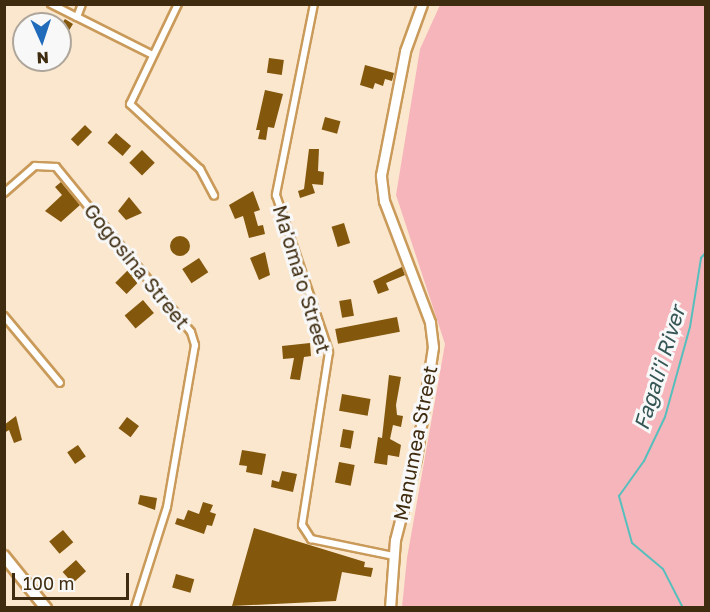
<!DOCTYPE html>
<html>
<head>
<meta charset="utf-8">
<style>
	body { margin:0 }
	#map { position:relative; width:710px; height:612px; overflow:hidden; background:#fbe7ce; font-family:"Golos Text",sans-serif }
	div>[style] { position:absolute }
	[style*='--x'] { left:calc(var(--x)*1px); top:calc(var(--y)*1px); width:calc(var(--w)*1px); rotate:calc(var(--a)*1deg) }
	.green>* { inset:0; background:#f6b5ba }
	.stream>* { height:2px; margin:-1px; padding:0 1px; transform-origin:1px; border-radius:1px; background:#56bfbd }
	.building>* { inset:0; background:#83570c; transform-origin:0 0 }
	.round { border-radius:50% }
	.roads { filter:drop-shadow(2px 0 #c99a59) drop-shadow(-2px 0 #c99a59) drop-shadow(0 2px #c99a59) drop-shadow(0 -2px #c99a59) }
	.street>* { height:6px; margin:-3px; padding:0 3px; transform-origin:3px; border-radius:3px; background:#fff }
	.secondary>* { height:9px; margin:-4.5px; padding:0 4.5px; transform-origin:4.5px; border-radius:4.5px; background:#fff }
	.primary>* { height:10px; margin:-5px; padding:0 5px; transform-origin:5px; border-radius:5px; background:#fff }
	span { translate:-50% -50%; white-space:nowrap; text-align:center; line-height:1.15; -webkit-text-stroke:6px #f8f8f8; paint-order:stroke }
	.street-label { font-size:20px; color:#3f2c10 }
	.water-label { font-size:21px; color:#355655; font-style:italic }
	.frame { position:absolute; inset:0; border:6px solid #3f2c10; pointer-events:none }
	.north { position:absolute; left:12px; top:12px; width:60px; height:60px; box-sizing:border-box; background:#f8f8f8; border:2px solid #aea69b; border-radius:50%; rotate:177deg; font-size:16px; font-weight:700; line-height:24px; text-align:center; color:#3f2c10 }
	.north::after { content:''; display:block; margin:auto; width:21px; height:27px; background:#216bbb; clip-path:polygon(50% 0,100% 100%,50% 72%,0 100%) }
	.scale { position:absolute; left:12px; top:573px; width:117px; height:27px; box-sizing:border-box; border:3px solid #3f2c10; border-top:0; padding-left:8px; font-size:18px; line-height:21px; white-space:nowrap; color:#3f2c10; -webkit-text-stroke:4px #f8f8f8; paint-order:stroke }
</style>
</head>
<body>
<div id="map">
	<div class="green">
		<div style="clip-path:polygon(440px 5px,705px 5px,705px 607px,402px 607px,407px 558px,445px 344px,396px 195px,420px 49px)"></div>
	</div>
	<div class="stream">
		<div style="--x:683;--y:608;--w:44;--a:-117.1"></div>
		<div style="--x:663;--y:569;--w:40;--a:-140"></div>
		<div style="--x:632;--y:543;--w:49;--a:-105.5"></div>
		<div style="--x:619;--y:496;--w:43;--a:-54.5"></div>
		<div style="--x:644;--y:461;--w:49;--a:-64.5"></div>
		<div style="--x:665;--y:417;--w:93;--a:-74.5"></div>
		<div style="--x:690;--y:327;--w:70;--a:-80.9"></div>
		<div style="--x:701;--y:258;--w:8;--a:-50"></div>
	</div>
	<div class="building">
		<div style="clip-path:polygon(48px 15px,62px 23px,65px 19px,73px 24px,65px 37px,60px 34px,62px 24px,42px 24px)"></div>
		<div style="left:269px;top:58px;width:15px;height:15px;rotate:8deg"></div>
		<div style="clip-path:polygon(365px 65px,394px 73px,392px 81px,385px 79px,383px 86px,375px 83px,373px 89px,360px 85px)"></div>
		<div style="clip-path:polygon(265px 90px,283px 94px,274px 128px,268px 127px,266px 140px,258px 139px,260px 130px,256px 130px)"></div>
		<div style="left:325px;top:117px;width:16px;height:13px;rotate:15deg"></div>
		<div style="left:85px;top:125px;width:10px;height:20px;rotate:45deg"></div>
		<div style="left:116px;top:133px;width:20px;height:13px;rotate:41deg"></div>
		<div style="clip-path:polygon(309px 149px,319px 149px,318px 171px,324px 172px,323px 185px,312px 184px,315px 193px,300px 198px,298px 191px,304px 189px)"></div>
		<div style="left:142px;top:150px;width:18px;height:18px;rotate:45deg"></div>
		<div style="clip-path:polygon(61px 182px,80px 205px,61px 222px,45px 211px,62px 195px,55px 187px)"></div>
		<div style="clip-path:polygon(253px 191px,260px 210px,254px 212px,258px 226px,263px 225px,265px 234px,249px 238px,243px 216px,235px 219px,229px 205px)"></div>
		<div style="clip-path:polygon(129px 197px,142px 213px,126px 220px,118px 211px)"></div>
		<div style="left:344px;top:223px;width:21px;height:13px;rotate:73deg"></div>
		<div class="round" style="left:170px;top:236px;width:20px;height:20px"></div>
		<div style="clip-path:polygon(265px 252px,270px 275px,259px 280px,250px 258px)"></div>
		<div style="left:199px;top:258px;width:17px;height:20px;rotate:57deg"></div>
		<div style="clip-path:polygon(402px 267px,405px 275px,386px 283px,389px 290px,378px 294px,373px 281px)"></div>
		<div style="left:128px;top:270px;width:16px;height:18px;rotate:45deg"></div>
		<div style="left:351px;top:299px;width:17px;height:12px;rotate:80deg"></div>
		<div style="left:143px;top:300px;width:17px;height:24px;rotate:50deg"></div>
		<div style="left:397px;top:317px;width:15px;height:63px;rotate:79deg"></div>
		<div style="clip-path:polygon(310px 343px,311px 356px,304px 357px,300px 380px,290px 379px,294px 358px,283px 359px,282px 346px)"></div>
		<div style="clip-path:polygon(389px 375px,401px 377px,396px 405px,397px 415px,403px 416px,401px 427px,393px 425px,390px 439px,401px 445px,399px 457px,388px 455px,387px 465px,374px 463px,378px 437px,382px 438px)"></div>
		<div style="left:342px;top:394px;width:29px;height:17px;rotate:10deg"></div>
		<div style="clip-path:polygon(16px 416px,22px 440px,14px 443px,9px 430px,4px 433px,4px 425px)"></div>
		<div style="left:127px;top:417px;width:15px;height:14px;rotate:37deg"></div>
		<div style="left:343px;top:429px;width:11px;height:18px;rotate:10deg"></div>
		<div style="left:78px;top:445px;width:14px;height:13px;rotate:56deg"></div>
		<div style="clip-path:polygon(242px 450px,266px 454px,262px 475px,246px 472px,247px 466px,239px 465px)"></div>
		<div style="left:339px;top:462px;width:16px;height:21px;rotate:11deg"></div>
		<div style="clip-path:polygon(282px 471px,297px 474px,293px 492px,271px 487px,272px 480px,279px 482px)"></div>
		<div style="clip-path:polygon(140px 495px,157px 498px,155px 510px,138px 504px)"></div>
		<div style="clip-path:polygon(203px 502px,213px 505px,210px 512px,216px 514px,212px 526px,207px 525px,204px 534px,175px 524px,177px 518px,184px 520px,188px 510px,199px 514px)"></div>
		<div style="clip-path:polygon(254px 528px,365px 562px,364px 567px,373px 568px,371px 577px,342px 572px,336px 601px,232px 606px)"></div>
		<div style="left:63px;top:530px;width:16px;height:18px;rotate:50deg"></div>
		<div style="left:76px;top:560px;width:15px;height:18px;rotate:48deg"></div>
		<div style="left:176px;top:574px;width:19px;height:14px;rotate:16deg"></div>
	</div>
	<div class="roads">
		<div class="street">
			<div style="--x:51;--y:4;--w:29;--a:27"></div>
			<div style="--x:77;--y:17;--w:14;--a:-69"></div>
			<div style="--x:178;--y:4;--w:111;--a:115.6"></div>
			<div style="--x:130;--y:104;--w:96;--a:42.9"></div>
			<div style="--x:200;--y:169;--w:30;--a:62"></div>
			<div style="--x:314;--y:4;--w:195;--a:101.3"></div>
			<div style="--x:276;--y:195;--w:166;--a:71.3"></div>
			<div style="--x:329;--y:352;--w:175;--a:98.9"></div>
			<div style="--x:302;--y:525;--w:17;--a:57"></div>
			<div style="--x:311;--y:539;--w:85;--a:11.6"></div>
			<div style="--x:77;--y:17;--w:85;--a:26.6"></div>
			<div style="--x:4;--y:193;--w:41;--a:-41.1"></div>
			<div style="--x:35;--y:166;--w:21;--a:3"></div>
			<div style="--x:56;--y:167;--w:213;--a:50.7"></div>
			<div style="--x:191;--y:332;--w:14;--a:73"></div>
			<div style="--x:195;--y:345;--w:164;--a:99.8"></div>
			<div style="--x:167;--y:507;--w:106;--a:107.6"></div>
			<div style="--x:4;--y:316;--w:87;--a:50.1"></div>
		</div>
		<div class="secondary">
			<div style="--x:390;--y:608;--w:68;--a:-85.8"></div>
			<div style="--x:395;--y:540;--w:85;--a:-75.6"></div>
			<div style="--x:416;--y:458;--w:112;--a:-81.3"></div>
			<div style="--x:433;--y:347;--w:25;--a:-97"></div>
			<div style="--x:430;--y:322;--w:129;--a:-110.8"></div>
			<div style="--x:384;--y:201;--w:26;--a:-97"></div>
			<div style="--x:381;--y:175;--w:126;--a:-79"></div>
			<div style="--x:405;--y:51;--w:50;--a:-70.1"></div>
		</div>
		<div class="primary">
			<div style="--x:4;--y:556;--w:67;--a:51.1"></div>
		</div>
	</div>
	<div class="street-label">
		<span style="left:137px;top:266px;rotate:51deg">Gogosina Street</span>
		<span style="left:302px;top:279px;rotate:73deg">Ma'oma'o Street</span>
		<span style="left:415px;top:443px;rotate:-79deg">Manumea Street</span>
	</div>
	<div class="water-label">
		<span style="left:659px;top:368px;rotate:-73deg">Fagali'i River</span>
	</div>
	<div class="frame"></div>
	<div class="north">N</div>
	<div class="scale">100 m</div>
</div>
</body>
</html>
